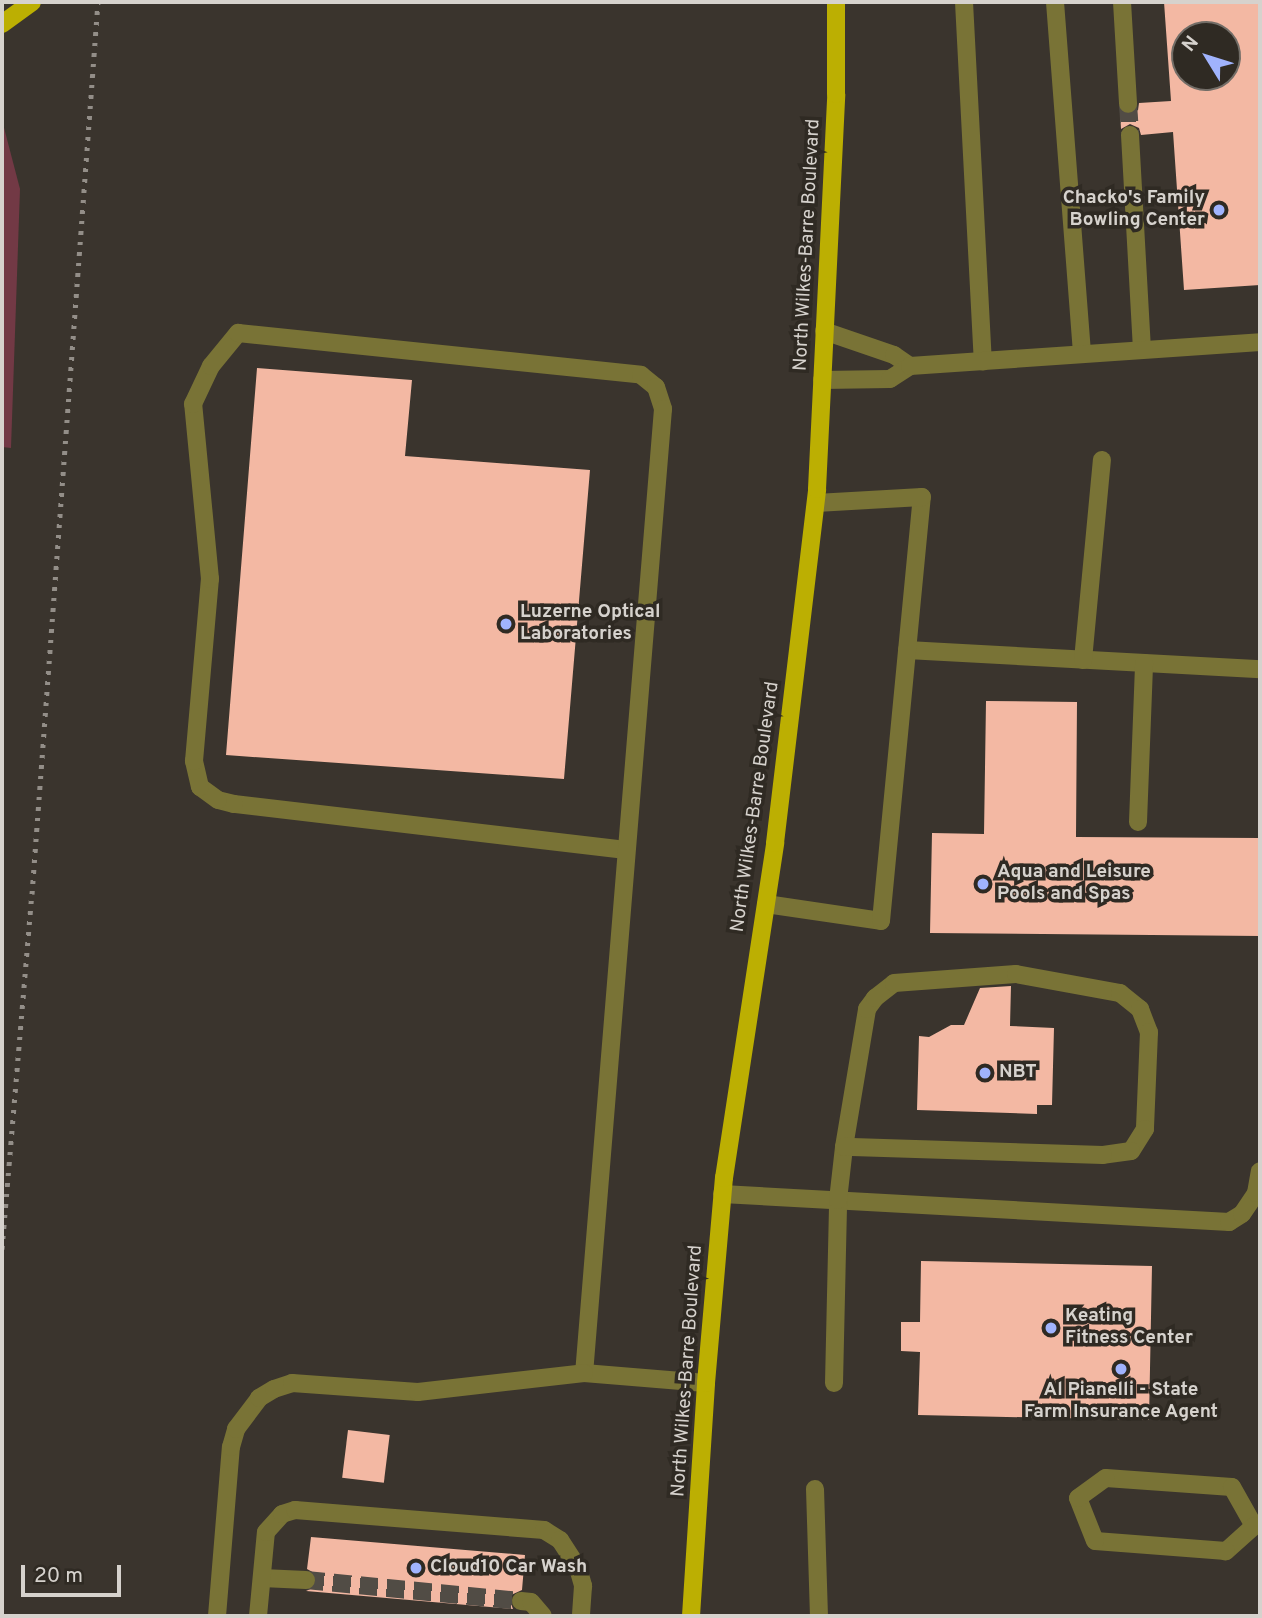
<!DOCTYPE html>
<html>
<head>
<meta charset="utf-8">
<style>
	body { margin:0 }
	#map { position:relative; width:1262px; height:1618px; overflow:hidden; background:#3a342d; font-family:Overpass,sans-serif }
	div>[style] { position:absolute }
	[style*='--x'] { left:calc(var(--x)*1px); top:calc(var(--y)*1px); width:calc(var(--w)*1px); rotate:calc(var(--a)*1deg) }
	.green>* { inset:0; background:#723945 }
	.building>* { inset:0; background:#f3b8a3; transform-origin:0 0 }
	.minor-tunnel>* { height:18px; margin-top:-9px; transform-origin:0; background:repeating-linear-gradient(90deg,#514c45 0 18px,transparent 0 27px) }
	.minor>* { height:18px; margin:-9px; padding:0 9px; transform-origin:9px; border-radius:9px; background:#797336 }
	.major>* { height:18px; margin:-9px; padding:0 9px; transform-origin:9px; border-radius:9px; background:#bcaf02 }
	.rail>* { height:5px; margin-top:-2.5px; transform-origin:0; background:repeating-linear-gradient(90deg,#938e88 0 3.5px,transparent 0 10.5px) }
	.dots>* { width:19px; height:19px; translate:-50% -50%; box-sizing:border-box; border:4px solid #2f2a23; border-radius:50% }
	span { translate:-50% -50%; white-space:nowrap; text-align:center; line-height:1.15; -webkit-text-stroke:7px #2f2a23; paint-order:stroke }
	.poi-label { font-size:19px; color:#d6d2cd; font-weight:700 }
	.right { translate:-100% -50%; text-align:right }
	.left { translate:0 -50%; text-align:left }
	.street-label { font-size:19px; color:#d6d2cd }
	.frame { position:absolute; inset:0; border:4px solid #d6d2cd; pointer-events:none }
	.north { position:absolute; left:1171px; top:21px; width:70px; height:70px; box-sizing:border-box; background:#2f2a23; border:2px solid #726d67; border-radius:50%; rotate:308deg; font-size:19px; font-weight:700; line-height:28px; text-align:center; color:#d6d2cd }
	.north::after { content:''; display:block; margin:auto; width:24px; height:32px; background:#a0b3fd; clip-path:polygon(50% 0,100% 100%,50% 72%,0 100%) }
	.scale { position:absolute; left:21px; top:1565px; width:100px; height:32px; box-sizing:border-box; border:4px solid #d6d2cd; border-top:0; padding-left:9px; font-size:21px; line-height:24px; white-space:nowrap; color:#d6d2cd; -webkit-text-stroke:5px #2f2a23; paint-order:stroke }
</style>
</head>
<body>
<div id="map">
	<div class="green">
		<div style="clip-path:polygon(2px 120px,20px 189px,11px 448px,2px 447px)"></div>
	</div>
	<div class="building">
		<div style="clip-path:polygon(evenodd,1164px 2px,1260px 2px,1260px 285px,1184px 290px,1173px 132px,1141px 135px,1139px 128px,1130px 124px,1121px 129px,1120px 111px,1129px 115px,1138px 110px,1139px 103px,1171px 101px,1164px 2px,1185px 35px,1227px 35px,1227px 77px,1185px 77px,1185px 35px)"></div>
		<div style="clip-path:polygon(257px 368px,412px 380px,405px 456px,590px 470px,564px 779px,226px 755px)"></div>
		<div style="clip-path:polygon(986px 701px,1077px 702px,1076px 837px,1260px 838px,1260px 936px,930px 933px,932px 833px,984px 834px)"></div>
		<div style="clip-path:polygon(1011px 986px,1010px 1026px,1054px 1028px,1052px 1105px,1037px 1105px,1037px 1114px,917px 1110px,919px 1036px,929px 1037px,951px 1025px,964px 1025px,980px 988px)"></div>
		<div style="clip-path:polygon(921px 1261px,1152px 1266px,1149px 1420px,918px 1415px,920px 1352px,901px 1351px,901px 1322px,920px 1322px)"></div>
		<div style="left:348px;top:1430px;width:42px;height:48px;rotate:7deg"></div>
		<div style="clip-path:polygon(311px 1537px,525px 1555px,522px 1590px,511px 1595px,510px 1601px,513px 1609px,306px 1591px,315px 1587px,317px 1581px,316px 1574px,307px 1569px)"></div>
	</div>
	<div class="minor-tunnel">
		<div style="--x:1128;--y:104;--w:31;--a:86"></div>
		<div style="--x:306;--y:1580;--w:216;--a:5.6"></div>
	</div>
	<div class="minor">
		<div style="--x:964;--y:2;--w:360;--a:87"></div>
		<div style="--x:1055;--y:2;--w:353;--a:85.6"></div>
		<div style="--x:1122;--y:2;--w:102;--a:86.6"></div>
		<div style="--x:1130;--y:135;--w:215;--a:86.8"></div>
		<div style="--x:824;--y:331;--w:74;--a:18.9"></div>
		<div style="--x:894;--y:355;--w:19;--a:35"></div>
		<div style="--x:822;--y:380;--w:68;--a:-0.8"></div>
		<div style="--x:890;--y:379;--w:24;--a:-33"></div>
		<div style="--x:910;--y:366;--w:351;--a:-3.9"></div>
		<div style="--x:907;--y:650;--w:354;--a:3.1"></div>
		<div style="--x:1083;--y:660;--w:201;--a:-84.6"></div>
		<div style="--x:1138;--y:822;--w:159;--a:-87.8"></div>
		<div style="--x:626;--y:850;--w:395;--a:-173.3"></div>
		<div style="--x:234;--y:804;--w:16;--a:-166"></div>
		<div style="--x:218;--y:800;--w:22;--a:-144"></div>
		<div style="--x:200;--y:787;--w:27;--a:-103"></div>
		<div style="--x:194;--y:761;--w:183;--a:-85"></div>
		<div style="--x:210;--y:579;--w:176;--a:-95.5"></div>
		<div style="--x:193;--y:404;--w:42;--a:-64.7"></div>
		<div style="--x:211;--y:366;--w:43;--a:-50.7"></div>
		<div style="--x:238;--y:333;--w:405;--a:5.9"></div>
		<div style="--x:641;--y:375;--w:19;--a:39"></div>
		<div style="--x:656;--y:387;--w:23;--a:72"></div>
		<div style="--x:663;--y:409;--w:967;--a:94.68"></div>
		<div style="--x:584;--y:1373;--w:122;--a:4.7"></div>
		<div style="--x:766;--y:904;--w:116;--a:8.4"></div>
		<div style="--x:881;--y:921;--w:426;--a:-84.5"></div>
		<div style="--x:922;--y:497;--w:106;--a:176.8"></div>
		<div style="--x:722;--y:1194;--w:508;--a:3.16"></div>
		<div style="--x:1229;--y:1222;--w:15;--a:-32"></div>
		<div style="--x:1242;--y:1214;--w:25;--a:-56"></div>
		<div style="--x:1256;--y:1193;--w:22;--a:-80"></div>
		<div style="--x:834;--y:1383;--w:183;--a:-88.7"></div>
		<div style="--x:838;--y:1200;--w:53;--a:-83.5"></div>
		<div style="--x:844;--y:1147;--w:140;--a:-80.5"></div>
		<div style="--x:867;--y:1009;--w:14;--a:-54"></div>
		<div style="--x:875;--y:998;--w:24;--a:-38"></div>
		<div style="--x:894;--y:983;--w:122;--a:-4.2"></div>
		<div style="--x:1016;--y:974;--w:106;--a:10.4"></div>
		<div style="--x:1120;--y:993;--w:26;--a:39"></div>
		<div style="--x:1140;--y:1009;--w:25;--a:69"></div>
		<div style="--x:1149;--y:1032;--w:97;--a:92.4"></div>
		<div style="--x:1145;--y:1129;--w:26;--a:122"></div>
		<div style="--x:1131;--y:1151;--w:28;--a:172"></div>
		<div style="--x:1103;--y:1155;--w:259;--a:-178.2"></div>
		<div style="--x:1106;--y:1478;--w:126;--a:4.1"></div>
		<div style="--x:1232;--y:1487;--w:45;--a:60.6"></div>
		<div style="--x:1254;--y:1526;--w:38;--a:138"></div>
		<div style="--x:1226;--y:1551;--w:131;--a:-175.6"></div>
		<div style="--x:1095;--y:1541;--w:46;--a:-111.6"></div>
		<div style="--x:1078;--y:1498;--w:34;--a:-36"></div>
		<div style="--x:815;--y:1489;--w:127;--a:88.2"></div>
		<div style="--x:262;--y:1578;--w:44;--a:2.6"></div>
		<div style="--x:521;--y:1601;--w:10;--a:6"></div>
		<div style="--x:531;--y:1602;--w:18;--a:49"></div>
		<div style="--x:217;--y:1616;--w:170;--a:-85.3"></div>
		<div style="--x:231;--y:1447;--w:19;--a:-74"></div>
		<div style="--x:236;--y:1429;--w:39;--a:-53"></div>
		<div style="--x:259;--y:1398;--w:17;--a:-31"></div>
		<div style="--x:274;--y:1389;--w:19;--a:-18"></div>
		<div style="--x:292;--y:1383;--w:126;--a:4.1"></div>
		<div style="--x:418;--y:1392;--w:167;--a:-6.5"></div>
		<div style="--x:258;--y:1616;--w:84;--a:-84.6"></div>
		<div style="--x:266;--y:1532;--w:24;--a:-48"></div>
		<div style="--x:282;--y:1514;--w:14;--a:-17"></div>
		<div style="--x:295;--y:1510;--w:250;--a:4.6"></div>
		<div style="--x:544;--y:1530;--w:19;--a:32"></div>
		<div style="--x:560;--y:1540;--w:33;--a:57"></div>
		<div style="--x:578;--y:1568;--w:19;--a:74"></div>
		<div style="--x:583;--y:1586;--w:30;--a:94"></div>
	</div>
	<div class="major">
		<div style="--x:2;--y:24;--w:37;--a:-36"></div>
		<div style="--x:691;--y:1616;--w:233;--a:-86.3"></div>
		<div style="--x:706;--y:1383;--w:206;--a:-85"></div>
		<div style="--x:724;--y:1178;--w:339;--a:-81.3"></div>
		<div style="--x:775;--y:843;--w:356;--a:-83.2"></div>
		<div style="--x:817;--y:489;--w:395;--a:-87.2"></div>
		<div style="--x:836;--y:94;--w:92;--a:-90"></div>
	</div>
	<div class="rail">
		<div style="--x:2;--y:1249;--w:356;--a:-85.2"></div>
		<div style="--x:32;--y:894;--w:894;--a:-85.77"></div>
	</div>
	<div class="dots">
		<div style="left:1219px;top:210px;background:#a0b3fd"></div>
		<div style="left:506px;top:624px;background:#a0b3fd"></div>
		<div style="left:983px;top:884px;background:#a0b3fd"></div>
		<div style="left:985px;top:1073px;background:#a0b3fd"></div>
		<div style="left:1051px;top:1328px;background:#a0b3fd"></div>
		<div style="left:1121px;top:1369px;background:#a0b3fd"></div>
		<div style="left:416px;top:1568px;background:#a0b3fd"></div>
	</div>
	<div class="poi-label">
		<span class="right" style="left:1205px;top:210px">Chacko's Family<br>Bowling Center</span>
		<span class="left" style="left:520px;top:624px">Luzerne Optical<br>Laboratories</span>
		<span class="left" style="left:997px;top:884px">Aqua and Leisure<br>Pools and Spas</span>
		<span class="left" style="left:999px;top:1073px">NBT</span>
		<span class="left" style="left:1065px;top:1328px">Keating<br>Fitness Center</span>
		<span style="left:1121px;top:1402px">Al Pianelli - State<br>Farm Insurance Agent</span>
		<span class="left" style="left:430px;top:1568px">Cloud10 Car Wash</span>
	</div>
	<div class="street-label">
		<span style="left:808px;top:245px;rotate:-87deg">North Wilkes-Barre Boulevard</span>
		<span style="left:756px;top:807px;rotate:-82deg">North Wilkes-Barre Boulevard</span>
		<span style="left:688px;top:1371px;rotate:-86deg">North Wilkes-Barre Boulevard</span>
	</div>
	<div class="frame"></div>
	<div class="north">N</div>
	<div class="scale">20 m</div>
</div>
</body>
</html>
